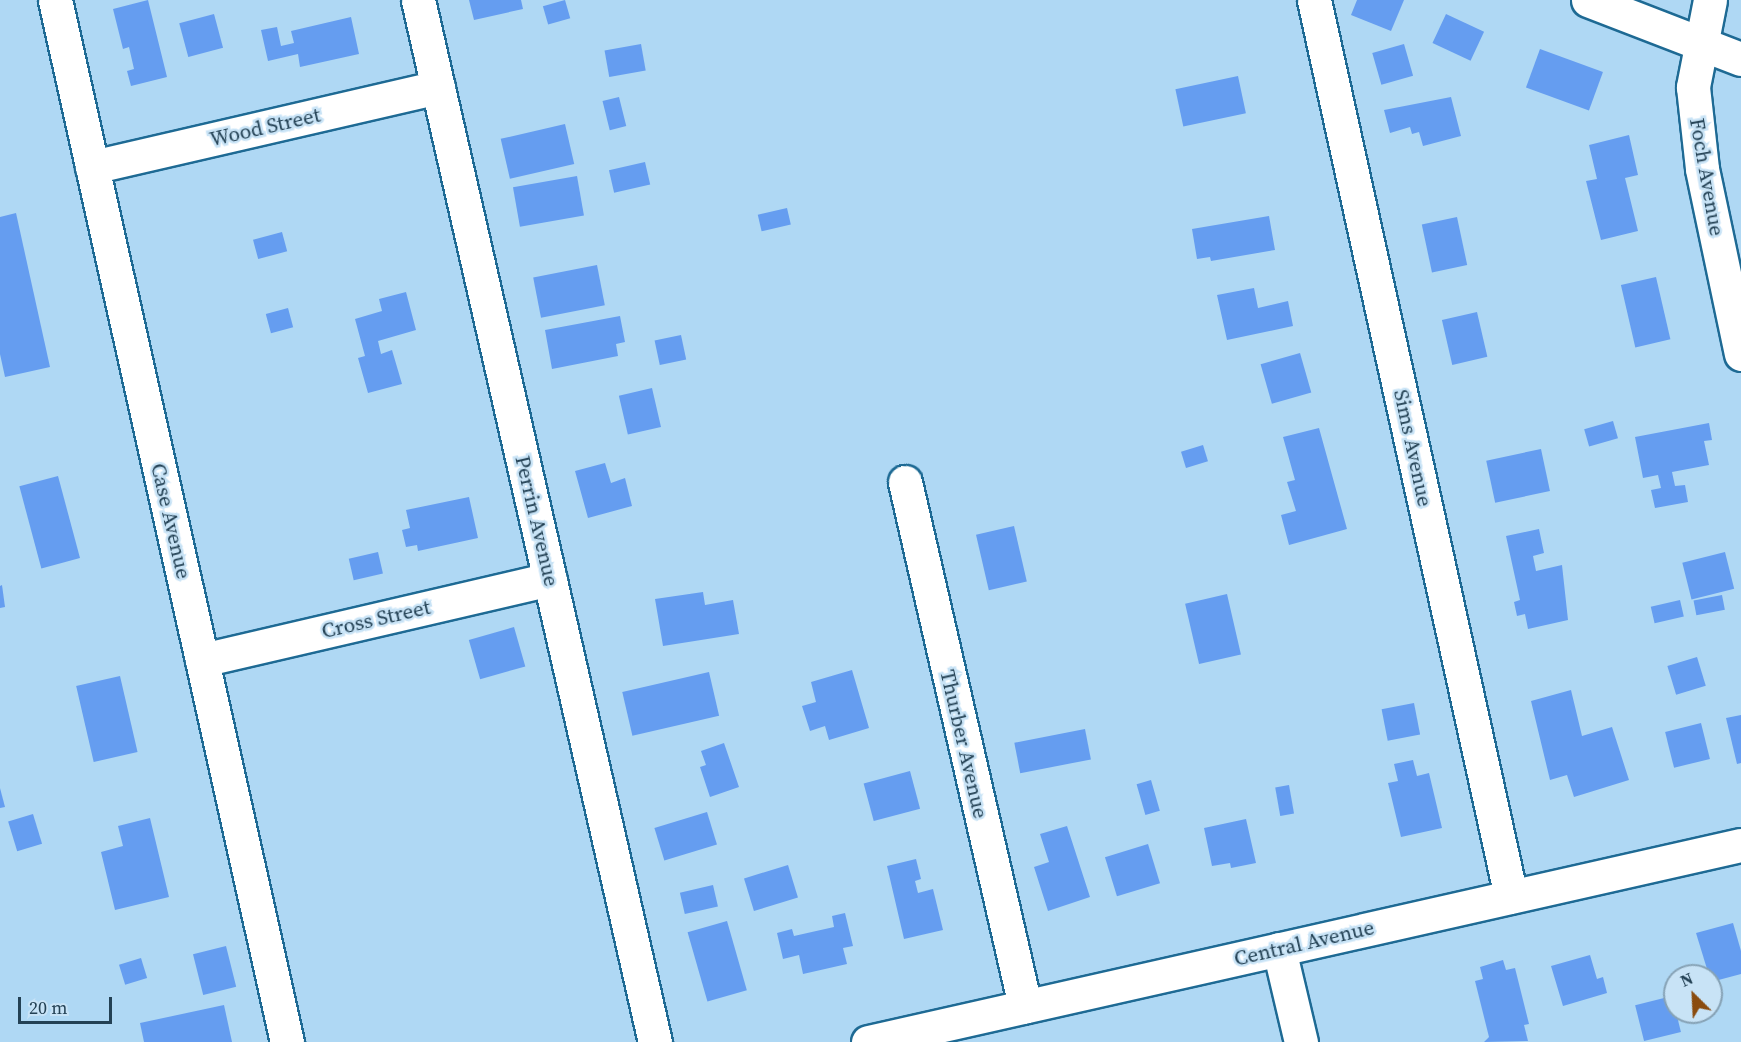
<!DOCTYPE html>
<html>
<head>
<meta charset="utf-8">
<style>
	body { margin:0 }
	#map { position:relative; width:1741px; height:1042px; overflow:hidden; background:#afd8f4; font-family:"Source Serif 4",serif }
	div>[style] { position:absolute }
	[style*='--x'] { left:calc(var(--x)*1px); top:calc(var(--y)*1px); width:calc(var(--w)*1px); rotate:calc(var(--a)*1deg) }
	.building>* { inset:0; background:#659df0; transform-origin:0 0 }
	.roads { filter:drop-shadow(2px 0 #1e6a94) drop-shadow(-2px 0 #1e6a94) drop-shadow(0 2px #1e6a94) drop-shadow(0 -2px #1e6a94) }
	.minor>* { height:33px; margin:-16.5px; padding:0 16.5px; transform-origin:16.5px; border-radius:16.5px; background:#fff }
	.major>* { height:33px; margin:-16.5px; padding:0 16.5px; transform-origin:16.5px; border-radius:16.5px; background:#fff }
	span { translate:-50% -50%; white-space:nowrap; text-align:center; line-height:1.15; -webkit-text-stroke:5px #c8e3f6; paint-order:stroke }
	.street-label { font-size:21px; color:#234154 }
	.north { position:absolute; left:1663px; top:964px; width:60px; height:60px; box-sizing:border-box; background:#c8e3f6; border:2px solid #86a2b5; border-radius:50%; rotate:336deg; font-size:16px; font-weight:700; line-height:24px; text-align:center; color:#234154 }
	.north::after { content:''; display:block; margin:auto; width:21px; height:27px; background:#8a4c0f; clip-path:polygon(50% 0,100% 100%,50% 72%,0 100%) }
	.scale { position:absolute; left:18px; top:997px; width:94px; height:27px; box-sizing:border-box; border:3px solid #234154; border-top:0; padding-left:8px; font-size:18px; line-height:21px; white-space:nowrap; color:#234154; -webkit-text-stroke:4px #c8e3f6; paint-order:stroke }
</style>
</head>
<body>
<div id="map">
	<div class="building">
		<div style="clip-path:polygon(148px 0,167px 77px,131px 86px,127px 71px,134px 69px,129px 47px,123px 49px,113px 9px)"></div>
		<div style="clip-path:polygon(469px 0,521px 0,523px 9px,474px 20px)"></div>
		<div style="left:565px;top:0;width:19px;height:23px;rotate:74deg"></div>
		<div style="clip-path:polygon(1357px 0,1404px 0,1391px 31px,1351px 15px)"></div>
		<div style="left:214px;top:14px;width:35px;height:36px;rotate:75deg"></div>
		<div style="left:1446px;top:14px;width:42px;height:32px;rotate:25deg"></div>
		<div style="clip-path:polygon(351px 17px,359px 54px,300px 67px,298px 54px,268px 61px,261px 30px,277px 27px,281px 46px,294px 43px,291px 31px)"></div>
		<div style="left:641px;top:44px;width:27px;height:37px;rotate:80deg"></div>
		<div style="left:1404px;top:44px;width:33px;height:33px;rotate:74deg"></div>
		<div style="left:1540px;top:49px;width:67px;height:41px;rotate:20deg"></div>
		<div style="left:1238px;top:76px;width:38px;height:64px;rotate:78deg"></div>
		<div style="left:619px;top:97px;width:30px;height:17px;rotate:76deg"></div>
		<div style="clip-path:polygon(1451px 97px,1461px 136px,1423px 146px,1419px 132px,1412px 134px,1410px 127px,1390px 133px,1384px 110px)"></div>
		<div style="left:565px;top:124px;width:41px;height:66px;rotate:77deg"></div>
		<div style="clip-path:polygon(1629px 135px,1638px 175px,1625px 178px,1638px 231px,1601px 240px,1586px 181px,1597px 179px,1589px 145px)"></div>
		<div style="left:645px;top:162px;width:23px;height:37px;rotate:77deg"></div>
		<div style="left:577px;top:176px;width:40px;height:65px;rotate:80deg"></div>
		<div style="left:787px;top:208px;width:17px;height:30px;rotate:77deg"></div>
		<div style="clip-path:polygon(16px 213px,50px 367px,5px 377px,0 354px,0 217px)"></div>
		<div style="clip-path:polygon(1269px 216px,1275px 250px,1211px 261px,1210px 257px,1197px 259px,1192px 229px)"></div>
		<div style="left:1457px;top:217px;width:49px;height:36px;rotate:78deg"></div>
		<div style="left:282px;top:232px;width:20px;height:30px;rotate:75deg"></div>
		<div style="left:597px;top:265px;width:41px;height:65px;rotate:79deg"></div>
		<div style="left:1656px;top:277px;width:64px;height:36px;rotate:77deg"></div>
		<div style="clip-path:polygon(1254px 288px,1258px 308px,1288px 301px,1293px 326px,1227px 340px,1217px 295px)"></div>
		<div style="clip-path:polygon(406px 292px,416px 330px,378px 341px,381px 354px,392px 350px,402px 384px,368px 393px,358px 358px,365px 356px,355px 319px,382px 311px,379px 299px)"></div>
		<div style="left:288px;top:308px;width:20px;height:23px;rotate:75deg"></div>
		<div style="left:1477px;top:312px;width:46px;height:36px;rotate:77deg"></div>
		<div style="clip-path:polygon(620px 316px,625px 342px,616px 344px,618px 356px,552px 369px,545px 330px)"></div>
		<div style="left:681px;top:335px;width:25px;height:27px;rotate:78deg"></div>
		<div style="left:1300px;top:353px;width:41px;height:41px;rotate:74deg"></div>
		<div style="left:652px;top:388px;width:40px;height:34px;rotate:77deg"></div>
		<div style="left:1613px;top:421px;width:18px;height:30px;rotate:74deg"></div>
		<div style="clip-path:polygon(1709px 423px,1712px 440px,1704px 441px,1709px 465px,1672px 472px,1675px 486px,1685px 485px,1688px 502px,1655px 508px,1651px 490px,1661px 488px,1658px 475px,1643px 478px,1635px 437px)"></div>
		<div style="clip-path:polygon(1319px 428px,1347px 529px,1289px 545px,1281px 515px,1296px 511px,1287px 482px,1295px 480px,1283px 437px)"></div>
		<div style="left:1203px;top:445px;width:17px;height:23px;rotate:73deg"></div>
		<div style="left:1541px;top:449px;width:43px;height:56px;rotate:78deg"></div>
		<div style="clip-path:polygon(605px 463px,611px 483px,625px 478px,632px 506px,588px 518px,575px 471px)"></div>
		<div style="left:58px;top:476px;width:85px;height:40px;rotate:75deg"></div>
		<div style="clip-path:polygon(469px 497px,478px 538px,418px 551px,417px 545px,406px 547px,402px 530px,410px 528px,406px 510px)"></div>
		<div style="left:1014px;top:526px;width:57px;height:39px;rotate:77deg"></div>
		<div style="clip-path:polygon(1539px 529px,1544px 553px,1533px 556px,1536px 571px,1562px 565px,1568px 620px,1528px 629px,1525px 614px,1517px 616px,1514px 602px,1520px 600px,1506px 536px)"></div>
		<div style="left:378px;top:552px;width:22px;height:30px;rotate:77deg"></div>
		<div style="left:1725px;top:552px;width:38px;height:44px;rotate:76deg"></div>
		<div style="clip-path:polygon(2px 585px,5px 607px,0 608px,0 586px)"></div>
		<div style="clip-path:polygon(703px 592px,705px 605px,733px 600px,739px 634px,663px 646px,655px 599px)"></div>
		<div style="left:1227px;top:594px;width:62px;height:43px;rotate:77deg"></div>
		<div style="left:1722px;top:595px;width:15px;height:29px;rotate:79deg"></div>
		<div style="left:1680px;top:600px;width:17px;height:30px;rotate:77deg"></div>
		<div style="left:514px;top:627px;width:41px;height:47px;rotate:74deg"></div>
		<div style="left:1697px;top:657px;width:30px;height:31px;rotate:73deg"></div>
		<div style="clip-path:polygon(852px 670px,869px 728px,829px 740px,825px 726px,810px 731px,802px 706px,816px 702px,811px 682px)"></div>
		<div style="left:709px;top:672px;width:45px;height:89px;rotate:77deg"></div>
		<div style="left:120px;top:676px;width:78px;height:45px;rotate:77deg"></div>
		<div style="clip-path:polygon(1571px 690px,1582px 736px,1612px 727px,1629px 780px,1574px 797px,1567px 775px,1550px 780px,1531px 701px)"></div>
		<div style="left:1414px;top:703px;width:32px;height:33px;rotate:79deg"></div>
		<div style="clip-path:polygon(1741px 715px,1741px 763px,1737px 764px,1726px 718px)"></div>
		<div style="left:1701px;top:723px;width:37px;height:37px;rotate:76deg"></div>
		<div style="left:1085px;top:729px;width:31px;height:72px;rotate:79deg"></div>
		<div style="clip-path:polygon(724px 743px,739px 787px,710px 797px,700px 767px,706px 765px,701px 751px)"></div>
		<div style="clip-path:polygon(1413px 760px,1417px 776px,1429px 773px,1442px 828px,1401px 837px,1388px 783px,1398px 781px,1394px 764px)"></div>
		<div style="left:910px;top:771px;width:39px;height:48px;rotate:75deg"></div>
		<div style="left:1151px;top:780px;width:32px;height:15px;rotate:74deg"></div>
		<div style="left:1289px;top:785px;width:29px;height:14px;rotate:80deg"></div>
		<div style="clip-path:polygon(0 788px,5px 807px,0 808px)"></div>
		<div style="left:707px;top:812px;width:34px;height:55px;rotate:73deg"></div>
		<div style="left:33px;top:814px;width:31px;height:26px;rotate:73deg"></div>
		<div style="clip-path:polygon(150px 818px,169px 897px,115px 910px,101px 852px,123px 846px,118px 826px)"></div>
		<div style="clip-path:polygon(1246px 819px,1256px 863px,1231px 868px,1230px 863px,1212px 866px,1204px 828px)"></div>
		<div style="clip-path:polygon(1067px 826px,1090px 897px,1048px 911px,1034px 867px,1049px 862px,1040px 834px)"></div>
		<div style="left:1148px;top:844px;width:41px;height:45px;rotate:73deg"></div>
		<div style="clip-path:polygon(916px 859px,921px 879px,915px 881px,918px 893px,933px 889px,943px 930px,904px 939px,887px 866px)"></div>
		<div style="left:788px;top:865px;width:34px;height:46px;rotate:73deg"></div>
		<div style="left:713px;top:885px;width:22px;height:34px;rotate:77deg"></div>
		<div style="clip-path:polygon(845px 913px,853px 946px,843px 948px,847px 964px,803px 974px,799px 955px,783px 959px,777px 933px,792px 929px,794px 936px,834px 927px,832px 916px)"></div>
		<div style="left:727px;top:921px;width:72px;height:41px;rotate:74deg"></div>
		<div style="clip-path:polygon(1733px 923px,1741px 951px,1741px 974px,1711px 982px,1696px 933px)"></div>
		<div style="left:226px;top:946px;width:42px;height:34px;rotate:76deg"></div>
		<div style="clip-path:polygon(1590px 955px,1597px 979px,1603px 977px,1607px 993px,1563px 1006px,1551px 966px)"></div>
		<div style="left:141px;top:958px;width:21px;height:23px;rotate:73deg"></div>
		<div style="clip-path:polygon(1503px 960px,1506px 970px,1515px 968px,1529px 1024px,1524px 1025px,1528px 1041px,1484px 1042px,1489px 1037px,1475px 981px,1483px 979px,1480px 967px)"></div>
		<div style="left:1672px;top:996px;width:37px;height:38px;rotate:76deg"></div>
		<div style="clip-path:polygon(224px 1005px,232px 1042px,144px 1042px,140px 1023px)"></div>
	</div>
	<div class="roads">
		<div class="minor">
			<div style="--x:55;--y:0;--w:1068;--a:77.45"></div>
			<div style="--x:418;--y:0;--w:1069;--a:77.19"></div>
			<div style="--x:1314;--y:0;--w:918;--a:77.61"></div>
			<div style="--x:1588;--y:0;--w:164;--a:21.1"></div>
			<div style="--x:1710;--y:0;--w:89;--a:101.1"></div>
			<div style="--x:1693;--y:87;--w:82;--a:83.7"></div>
			<div style="--x:1702;--y:169;--w:189;--a:78.1"></div>
			<div style="--x:92;--y:167;--w:355;--a:-13"></div>
			<div style="--x:905;--y:482;--w:538;--a:77.1"></div>
			<div style="--x:202;--y:660;--w:357;--a:-13.1"></div>
			<div style="--x:1279;--y:949;--w:96;--a:76.7"></div>
		</div>
		<div class="major">
			<div style="--x:868;--y:1042;--w:895;--a:-12.72"></div>
		</div>
	</div>
	<div class="street-label">
		<span style="left:265px;top:127px;rotate:-13deg">Wood Street</span>
		<span style="left:1707px;top:177px;rotate:80deg">Foch Avenue</span>
		<span style="left:1413px;top:448px;rotate:78deg">Sims Avenue</span>
		<span style="left:171px;top:521px;rotate:77deg">Case Avenue</span>
		<span style="left:537px;top:521px;rotate:77deg">Perrin Avenue</span>
		<span style="left:376px;top:619px;rotate:-13deg">Cross Street</span>
		<span style="left:964px;top:744px;rotate:77deg">Thurber Avenue</span>
		<span style="left:1304px;top:943px;rotate:-13deg">Central Avenue</span>
	</div>
	<div class="north">N</div>
	<div class="scale">20 m</div>
</div>
</body>
</html>
